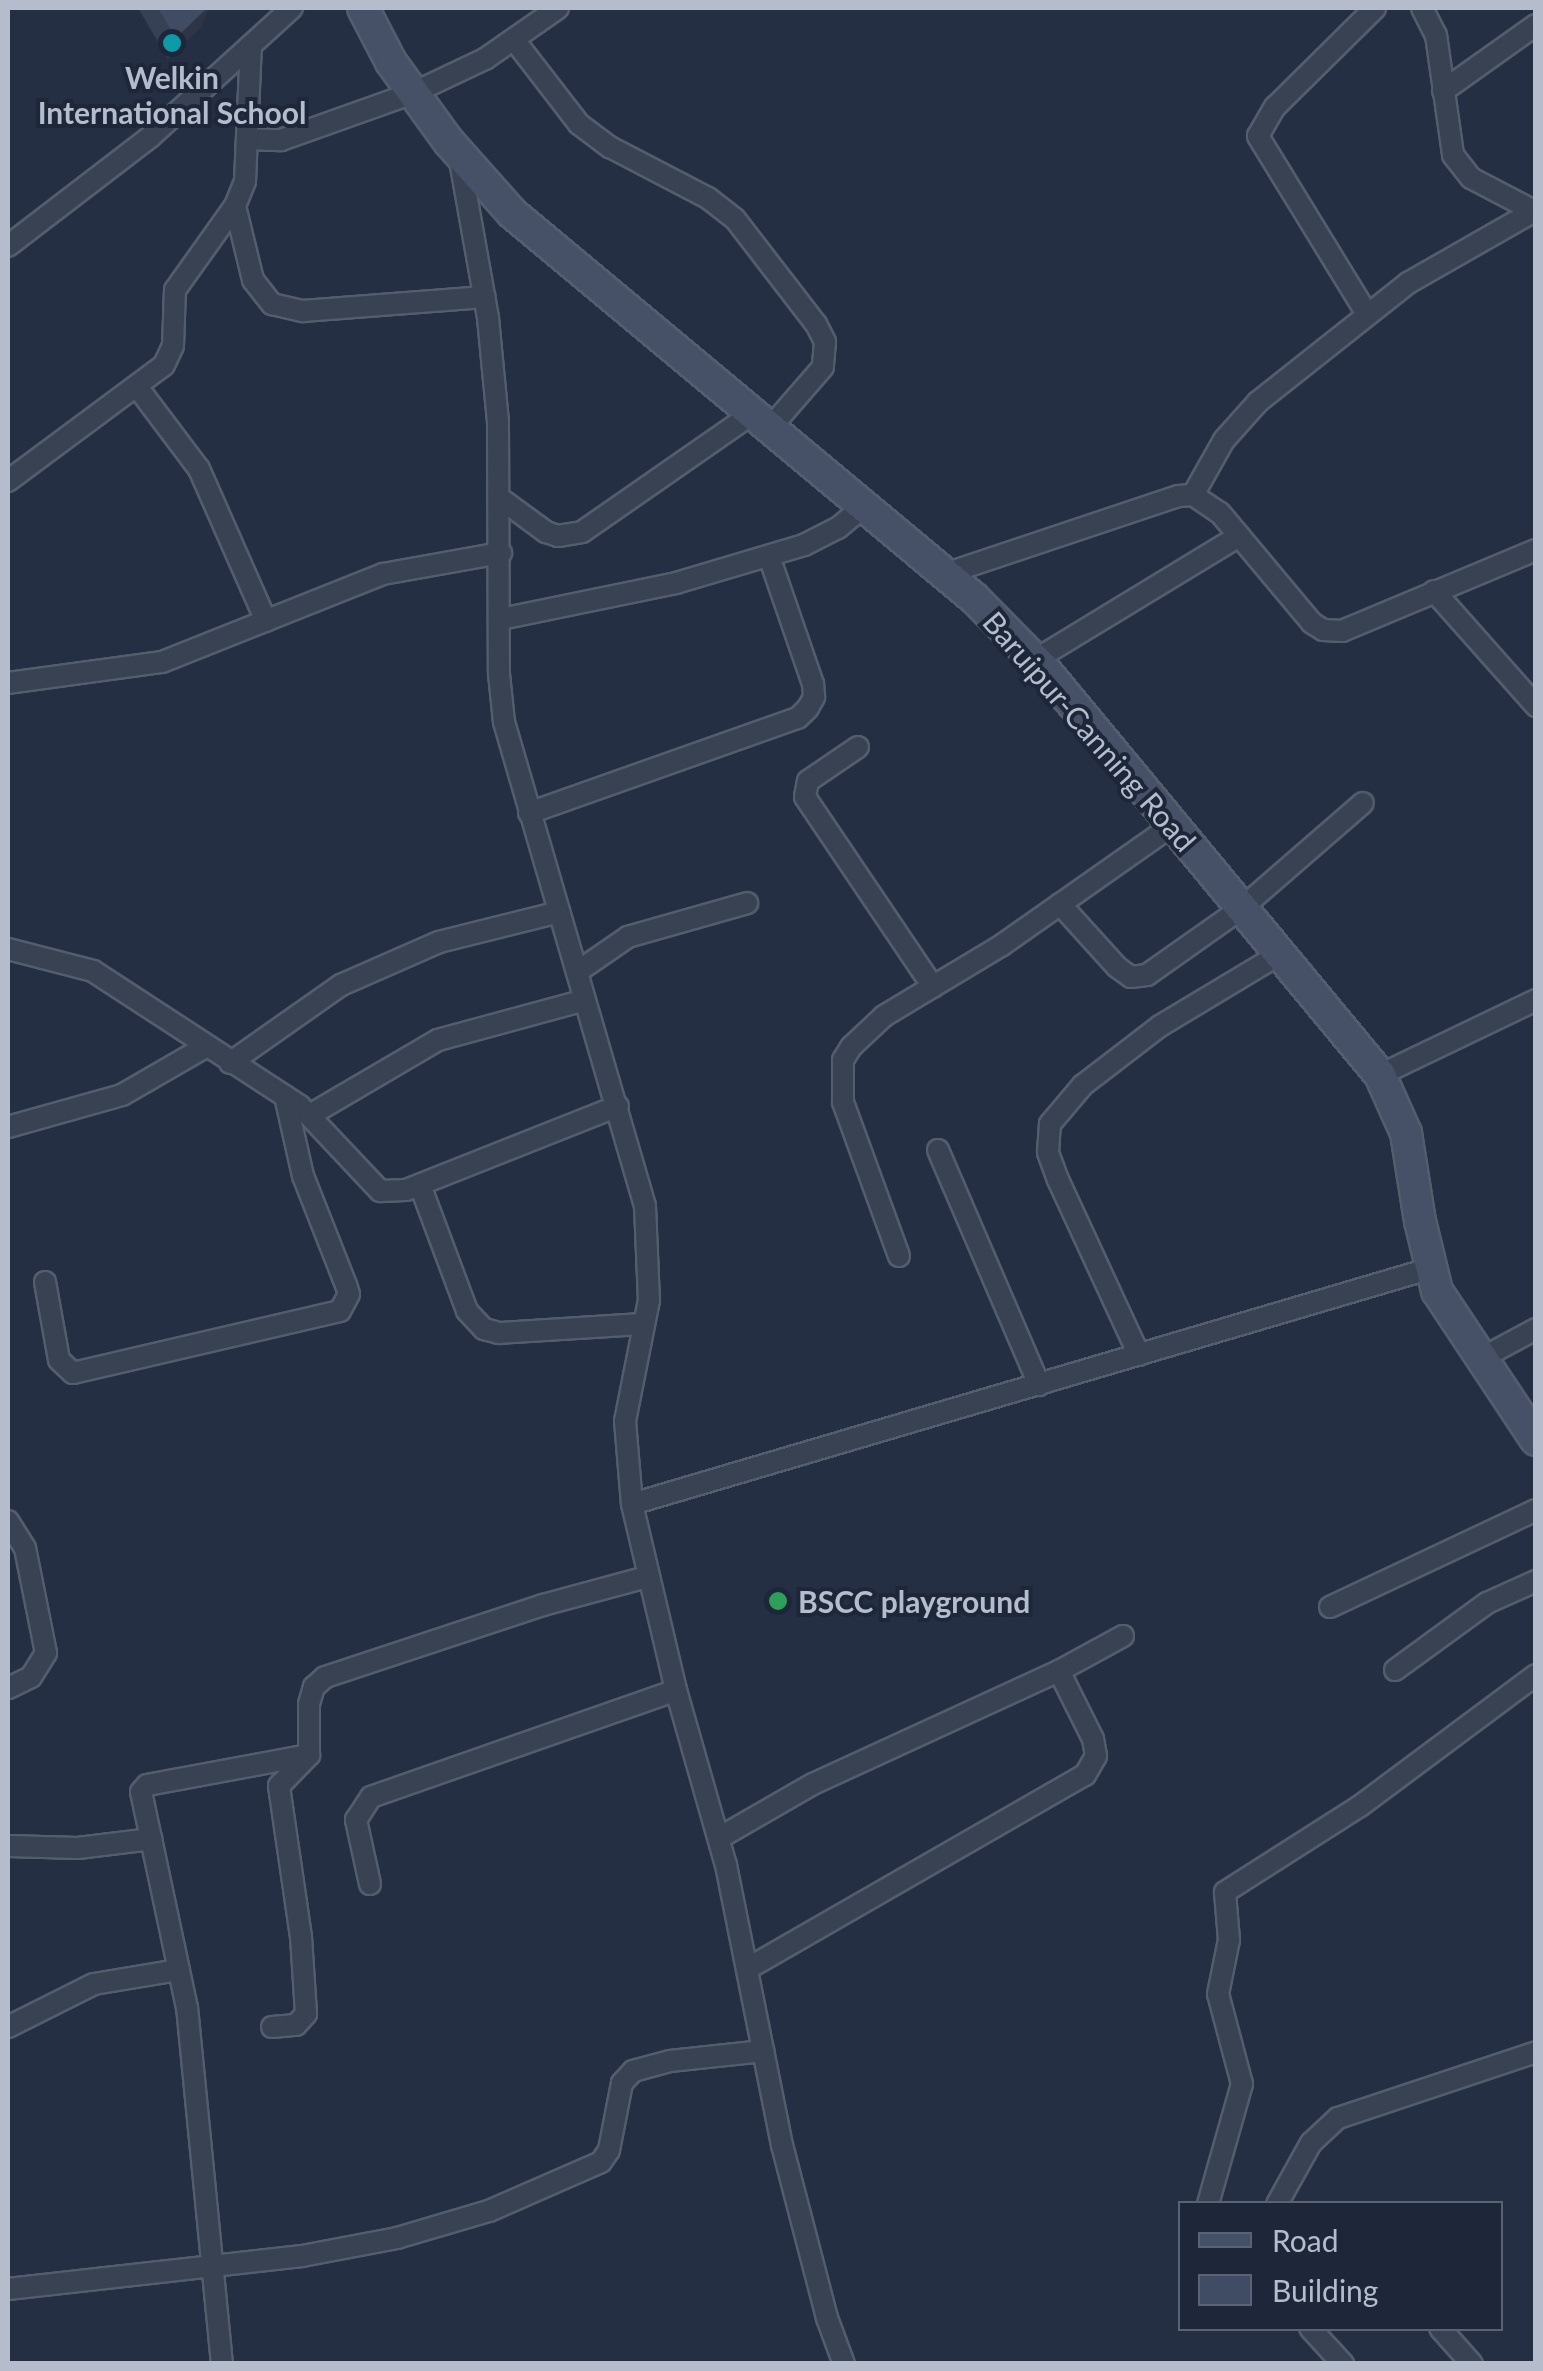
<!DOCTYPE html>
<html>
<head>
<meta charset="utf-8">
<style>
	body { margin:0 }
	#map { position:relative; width:1543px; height:2371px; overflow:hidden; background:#242f44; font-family:Lato,sans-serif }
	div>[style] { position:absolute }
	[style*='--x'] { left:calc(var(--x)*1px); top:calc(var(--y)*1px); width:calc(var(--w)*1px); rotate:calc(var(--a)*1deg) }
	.roads { filter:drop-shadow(2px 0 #535d6d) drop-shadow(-2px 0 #535d6d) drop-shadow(0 2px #535d6d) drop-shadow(0 -2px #535d6d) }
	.minor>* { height:20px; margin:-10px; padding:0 10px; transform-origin:10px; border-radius:10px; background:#384253 }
	.secondary>* { height:30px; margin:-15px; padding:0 15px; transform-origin:15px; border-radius:15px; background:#465067 }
	.wall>* { inset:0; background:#374156 }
	.shaded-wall>* { inset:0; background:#2d3546 }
	.building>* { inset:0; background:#404c64 }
	.dots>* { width:28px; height:28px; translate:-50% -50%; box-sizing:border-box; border:5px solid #1d2739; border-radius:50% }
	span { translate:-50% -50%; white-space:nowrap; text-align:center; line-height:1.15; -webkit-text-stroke:8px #1d2739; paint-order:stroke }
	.poi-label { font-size:30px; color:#b5bdcd; font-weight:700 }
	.left { translate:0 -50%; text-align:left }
	.street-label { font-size:30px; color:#b5bdcd }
	.frame { position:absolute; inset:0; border:10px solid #b5bdcd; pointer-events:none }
	.legend { position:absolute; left:1178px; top:2201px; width:325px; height:130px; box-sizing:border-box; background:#1d2739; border:2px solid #5a6374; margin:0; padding:12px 18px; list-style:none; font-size:30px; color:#b5bdcd }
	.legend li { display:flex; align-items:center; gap:20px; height:50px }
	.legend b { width:50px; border:2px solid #5a6374 }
</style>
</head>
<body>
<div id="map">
	<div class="roads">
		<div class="minor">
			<div style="--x:1422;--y:8;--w:30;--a:63"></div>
			<div style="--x:1436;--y:35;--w:121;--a:81.9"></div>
			<div style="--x:1453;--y:155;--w:29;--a:52"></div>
			<div style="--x:1471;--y:178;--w:73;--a:27.6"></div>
			<div style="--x:515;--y:41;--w:105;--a:52.4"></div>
			<div style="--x:579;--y:124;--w:39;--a:37"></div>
			<div style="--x:610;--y:147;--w:110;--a:27.5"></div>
			<div style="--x:708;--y:198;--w:34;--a:38"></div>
			<div style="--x:735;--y:219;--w:133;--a:52.4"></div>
			<div style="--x:816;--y:324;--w:20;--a:63"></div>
			<div style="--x:825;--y:342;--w:25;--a:95"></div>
			<div style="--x:823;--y:367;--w:81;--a:131"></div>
			<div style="--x:1443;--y:91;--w:114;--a:-35.4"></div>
			<div style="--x:247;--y:139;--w:34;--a:2"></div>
			<div style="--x:281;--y:140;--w:140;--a:-19.6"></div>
			<div style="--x:413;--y:93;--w:80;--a:-25.3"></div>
			<div style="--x:485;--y:59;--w:89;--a:-34.9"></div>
			<div style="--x:459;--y:155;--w:166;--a:79.9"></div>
			<div style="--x:488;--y:318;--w:103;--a:84.5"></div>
			<div style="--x:498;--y:421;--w:253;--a:89.8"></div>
			<div style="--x:499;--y:674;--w:48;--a:84.1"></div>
			<div style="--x:504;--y:722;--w:504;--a:73.76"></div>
			<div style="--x:645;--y:1206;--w:94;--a:87.6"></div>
			<div style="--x:649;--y:1300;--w:123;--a:101.2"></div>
			<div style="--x:625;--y:1421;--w:83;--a:85.2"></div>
			<div style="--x:632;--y:1504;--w:191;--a:76.7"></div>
			<div style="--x:676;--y:1690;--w:182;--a:74.1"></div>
			<div style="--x:726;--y:1865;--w:286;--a:78.7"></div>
			<div style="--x:782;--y:2145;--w:179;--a:75.4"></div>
			<div style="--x:827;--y:2318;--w:49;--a:69.7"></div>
			<div style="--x:235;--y:206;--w:76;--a:76.3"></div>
			<div style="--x:253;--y:280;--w:31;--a:52"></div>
			<div style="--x:272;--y:304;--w:32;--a:13"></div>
			<div style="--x:303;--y:311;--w:182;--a:-4.4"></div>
			<div style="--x:8;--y:246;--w:179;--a:-37.5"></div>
			<div style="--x:150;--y:137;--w:192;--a:-42.3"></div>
			<div style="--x:1367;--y:314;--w:209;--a:-121.5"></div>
			<div style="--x:1258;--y:136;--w:34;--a:-60"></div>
			<div style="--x:1275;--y:107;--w:141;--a:-44.7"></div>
			<div style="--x:138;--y:388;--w:101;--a:53"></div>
			<div style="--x:199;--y:469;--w:166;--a:66.2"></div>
			<div style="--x:8;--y:481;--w:194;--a:-36.6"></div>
			<div style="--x:164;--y:365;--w:21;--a:-65"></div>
			<div style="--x:173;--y:346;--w:56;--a:-88"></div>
			<div style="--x:175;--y:290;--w:103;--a:-54.5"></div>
			<div style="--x:235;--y:206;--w:27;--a:-68"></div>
			<div style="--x:245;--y:181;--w:136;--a:-87.5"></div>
			<div style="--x:1193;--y:495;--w:63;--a:-60.6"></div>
			<div style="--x:1224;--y:440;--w:51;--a:-48.2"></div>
			<div style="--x:1258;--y:402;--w:191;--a:-38.4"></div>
			<div style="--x:1408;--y:283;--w:145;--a:-29.7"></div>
			<div style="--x:501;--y:499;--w:56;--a:36.3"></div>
			<div style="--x:546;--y:532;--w:13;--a:18"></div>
			<div style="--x:558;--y:536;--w:24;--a:-9"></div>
			<div style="--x:582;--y:532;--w:208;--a:-34.8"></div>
			<div style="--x:945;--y:574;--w:246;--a:-18.5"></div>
			<div style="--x:1178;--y:496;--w:15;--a:-4"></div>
			<div style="--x:1193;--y:495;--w:32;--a:34"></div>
			<div style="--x:1220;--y:513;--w:143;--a:50.1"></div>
			<div style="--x:1312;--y:623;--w:13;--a:32"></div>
			<div style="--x:1323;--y:630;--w:19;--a:3"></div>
			<div style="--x:1342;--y:631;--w:210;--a:-22.7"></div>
			<div style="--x:1434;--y:591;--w:154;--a:48.4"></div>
			<div style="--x:501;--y:619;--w:179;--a:-11.6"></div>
			<div style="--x:676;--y:583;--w:134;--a:-16.5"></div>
			<div style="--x:804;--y:545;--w:38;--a:-27"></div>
			<div style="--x:838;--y:528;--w:34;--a:-40"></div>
			<div style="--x:1035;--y:660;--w:239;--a:-31.3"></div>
			<div style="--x:8;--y:683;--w:155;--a:-7.8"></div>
			<div style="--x:162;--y:662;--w:238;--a:-21.7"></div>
			<div style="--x:383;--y:574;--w:120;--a:-10.1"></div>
			<div style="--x:858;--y:747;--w:60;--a:145.8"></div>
			<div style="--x:808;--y:781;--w:16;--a:101"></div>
			<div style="--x:805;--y:797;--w:229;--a:56"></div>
			<div style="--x:529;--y:813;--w:285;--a:-19.5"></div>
			<div style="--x:798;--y:718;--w:14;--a:-45"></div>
			<div style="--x:808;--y:708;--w:13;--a:-61"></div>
			<div style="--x:814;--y:697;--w:13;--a:-94"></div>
			<div style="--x:813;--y:684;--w:135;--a:-109"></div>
			<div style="--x:1060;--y:904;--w:85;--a:47.9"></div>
			<div style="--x:1117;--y:967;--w:17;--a:36"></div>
			<div style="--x:1131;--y:977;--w:16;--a:-7"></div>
			<div style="--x:1147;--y:975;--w:116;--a:-35.2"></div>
			<div style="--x:1242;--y:908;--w:160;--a:-41"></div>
			<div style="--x:8;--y:949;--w:88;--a:14.5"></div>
			<div style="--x:93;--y:971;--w:247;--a:33.1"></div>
			<div style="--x:300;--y:1106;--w:117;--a:46.7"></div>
			<div style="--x:380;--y:1191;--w:26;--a:-2"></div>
			<div style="--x:406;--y:1190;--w:228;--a:-21.6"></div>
			<div style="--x:577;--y:972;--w:62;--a:-34.5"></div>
			<div style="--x:628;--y:937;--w:124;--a:-15.9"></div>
			<div style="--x:230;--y:1063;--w:136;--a:-35.1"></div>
			<div style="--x:341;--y:985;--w:107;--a:-23.7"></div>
			<div style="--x:439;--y:942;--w:124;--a:-14"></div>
			<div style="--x:1380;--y:1075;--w:173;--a:-25.7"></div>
			<div style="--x:310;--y:1115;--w:148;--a:-30.4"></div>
			<div style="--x:438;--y:1040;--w:152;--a:-15.2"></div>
			<div style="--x:8;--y:1127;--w:118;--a:-15.7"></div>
			<div style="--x:122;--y:1095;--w:96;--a:-30"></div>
			<div style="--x:938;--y:1150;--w:256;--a:66.7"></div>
			<div style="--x:420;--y:1185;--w:134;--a:69.5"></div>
			<div style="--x:467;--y:1311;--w:25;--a:47"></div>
			<div style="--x:484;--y:1329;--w:16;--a:15"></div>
			<div style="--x:499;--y:1333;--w:145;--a:-3.6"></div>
			<div style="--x:899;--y:1256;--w:164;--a:-110"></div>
			<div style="--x:843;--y:1102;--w:42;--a:-90"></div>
			<div style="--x:843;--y:1060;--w:15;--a:-58"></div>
			<div style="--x:851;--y:1047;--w:45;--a:-43.2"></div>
			<div style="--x:884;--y:1016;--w:138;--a:-31"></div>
			<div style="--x:1002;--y:945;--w:209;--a:-35.1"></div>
			<div style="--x:45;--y:1282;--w:79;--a:79.8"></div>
			<div style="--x:59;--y:1360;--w:19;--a:43"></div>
			<div style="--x:73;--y:1373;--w:274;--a:-13.1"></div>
			<div style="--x:340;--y:1311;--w:19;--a:-62"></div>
			<div style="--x:349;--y:1294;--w:9;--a:-108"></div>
			<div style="--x:346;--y:1285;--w:117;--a:-111.5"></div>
			<div style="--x:303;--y:1176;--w:82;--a:-102.7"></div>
			<div style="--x:1139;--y:1355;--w:193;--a:-114.8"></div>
			<div style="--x:1058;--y:1180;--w:30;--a:-110"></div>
			<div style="--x:1048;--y:1152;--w:28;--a:-86"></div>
			<div style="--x:1050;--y:1124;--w:51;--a:-49.8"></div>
			<div style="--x:1083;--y:1085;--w:97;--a:-37.5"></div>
			<div style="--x:1160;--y:1026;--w:140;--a:-31"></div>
			<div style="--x:1480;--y:1359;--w:64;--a:-28.2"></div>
			<div style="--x:632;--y:1504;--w:834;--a:-16.44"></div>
			<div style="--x:8;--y:1521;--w:32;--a:58"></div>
			<div style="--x:25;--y:1548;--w:107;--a:78.7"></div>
			<div style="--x:46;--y:1653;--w:28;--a:122"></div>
			<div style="--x:31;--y:1677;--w:25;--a:154"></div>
			<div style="--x:1330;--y:1607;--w:228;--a:-25.2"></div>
			<div style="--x:1395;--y:1670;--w:114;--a:-36.1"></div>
			<div style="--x:1487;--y:1603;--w:54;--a:-24.2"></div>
			<div style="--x:719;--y:1838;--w:108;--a:-29.9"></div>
			<div style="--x:813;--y:1784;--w:271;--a:-24.7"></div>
			<div style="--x:1059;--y:1671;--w:73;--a:-28.7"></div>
			<div style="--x:8;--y:1846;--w:70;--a:1.6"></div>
			<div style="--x:78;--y:1848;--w:74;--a:-7"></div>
			<div style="--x:370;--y:1884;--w:66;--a:-102.3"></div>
			<div style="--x:356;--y:1820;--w:27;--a:-57"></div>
			<div style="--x:371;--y:1797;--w:323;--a:-19.3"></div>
			<div style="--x:747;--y:1969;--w:390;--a:-29.9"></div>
			<div style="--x:1085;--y:1775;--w:22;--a:-60"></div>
			<div style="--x:1096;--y:1756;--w:17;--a:-100"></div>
			<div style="--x:1093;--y:1739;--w:76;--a:-116.6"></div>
			<div style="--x:8;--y:2027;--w:96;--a:-26.6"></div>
			<div style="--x:94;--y:1984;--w:86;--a:-9.4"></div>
			<div style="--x:272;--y:2027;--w:24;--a:-5"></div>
			<div style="--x:296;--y:2025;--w:15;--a:-48"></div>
			<div style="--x:306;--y:2014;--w:77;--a:-93.7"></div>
			<div style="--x:301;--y:1937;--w:153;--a:-98.3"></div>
			<div style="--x:279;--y:1786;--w:43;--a:-45.9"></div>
			<div style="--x:309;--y:1755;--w:51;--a:-90"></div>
			<div style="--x:309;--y:1704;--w:18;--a:-74"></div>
			<div style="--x:314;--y:1687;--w:15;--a:-42"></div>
			<div style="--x:325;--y:1677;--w:230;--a:-18.3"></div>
			<div style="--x:543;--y:1605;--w:108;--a:-15.1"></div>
			<div style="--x:1208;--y:2204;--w:125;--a:-74.2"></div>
			<div style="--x:1242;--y:2084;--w:93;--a:-104.9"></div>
			<div style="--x:1218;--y:1994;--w:55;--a:-78.5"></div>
			<div style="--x:1229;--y:1940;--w:48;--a:-94.8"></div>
			<div style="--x:1225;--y:1892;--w:160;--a:-32.5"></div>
			<div style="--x:1360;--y:1806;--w:219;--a:-36.7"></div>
			<div style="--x:1277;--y:2204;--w:70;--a:-60.9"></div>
			<div style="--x:1311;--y:2143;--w:37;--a:-43"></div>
			<div style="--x:1338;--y:2118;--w:209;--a:-18.4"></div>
			<div style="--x:8;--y:2289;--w:296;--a:-6.4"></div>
			<div style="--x:302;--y:2256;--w:97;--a:-10.7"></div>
			<div style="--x:397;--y:2238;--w:96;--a:-16.4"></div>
			<div style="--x:489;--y:2211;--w:122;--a:-23.6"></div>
			<div style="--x:601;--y:2162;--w:14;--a:-56"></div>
			<div style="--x:609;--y:2150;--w:68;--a:-79"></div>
			<div style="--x:622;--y:2083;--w:16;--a:-47"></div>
			<div style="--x:633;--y:2071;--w:38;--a:-15"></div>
			<div style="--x:670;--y:2061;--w:94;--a:-6.1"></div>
			<div style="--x:1310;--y:2328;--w:49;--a:47.5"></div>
			<div style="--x:1440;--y:2328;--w:48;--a:48.4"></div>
			<div style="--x:222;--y:2364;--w:358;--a:-95.6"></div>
			<div style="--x:187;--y:2008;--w:221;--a:-102"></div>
			<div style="--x:141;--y:1792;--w:9;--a:-49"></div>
			<div style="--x:147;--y:1785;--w:165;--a:-10.5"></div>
		</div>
		<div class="secondary">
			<div style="--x:363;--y:8;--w:61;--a:62.6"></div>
			<div style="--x:391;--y:62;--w:99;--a:54.1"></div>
			<div style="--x:449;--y:142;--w:95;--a:48.4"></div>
			<div style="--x:512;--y:213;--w:601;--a:39.81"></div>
			<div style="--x:974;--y:598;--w:98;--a:45.4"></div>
			<div style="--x:1043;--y:668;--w:528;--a:50.37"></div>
			<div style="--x:1380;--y:1075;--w:64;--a:65.9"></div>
			<div style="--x:1406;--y:1133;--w:89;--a:81"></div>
			<div style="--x:1420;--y:1221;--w:72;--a:76.3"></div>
			<div style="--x:1437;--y:1291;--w:179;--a:56.4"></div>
		</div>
	</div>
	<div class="wall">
		<div style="clip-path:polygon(138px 8px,209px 8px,201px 27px,168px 59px)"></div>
	</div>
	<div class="shaded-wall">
		<div style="clip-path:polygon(207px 8px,209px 8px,201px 27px,168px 59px,176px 38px)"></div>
	</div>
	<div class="building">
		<div style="clip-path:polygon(158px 8px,207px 8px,176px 38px)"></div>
	</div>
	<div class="dots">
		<div style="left:172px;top:43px;background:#0f9aa8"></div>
		<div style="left:778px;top:1601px;background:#2e9e5b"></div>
	</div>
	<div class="poi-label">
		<span style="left:172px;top:94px">Welkin<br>International School</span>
		<span class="left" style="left:798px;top:1601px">BSCC playground</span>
	</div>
	<div class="street-label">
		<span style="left:1090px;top:731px;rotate:49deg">Baruipur-Canning Road</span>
	</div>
	<div class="frame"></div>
	<ul class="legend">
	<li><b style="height:12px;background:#465067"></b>Road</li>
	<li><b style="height:28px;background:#404c64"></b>Building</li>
	</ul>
</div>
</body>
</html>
